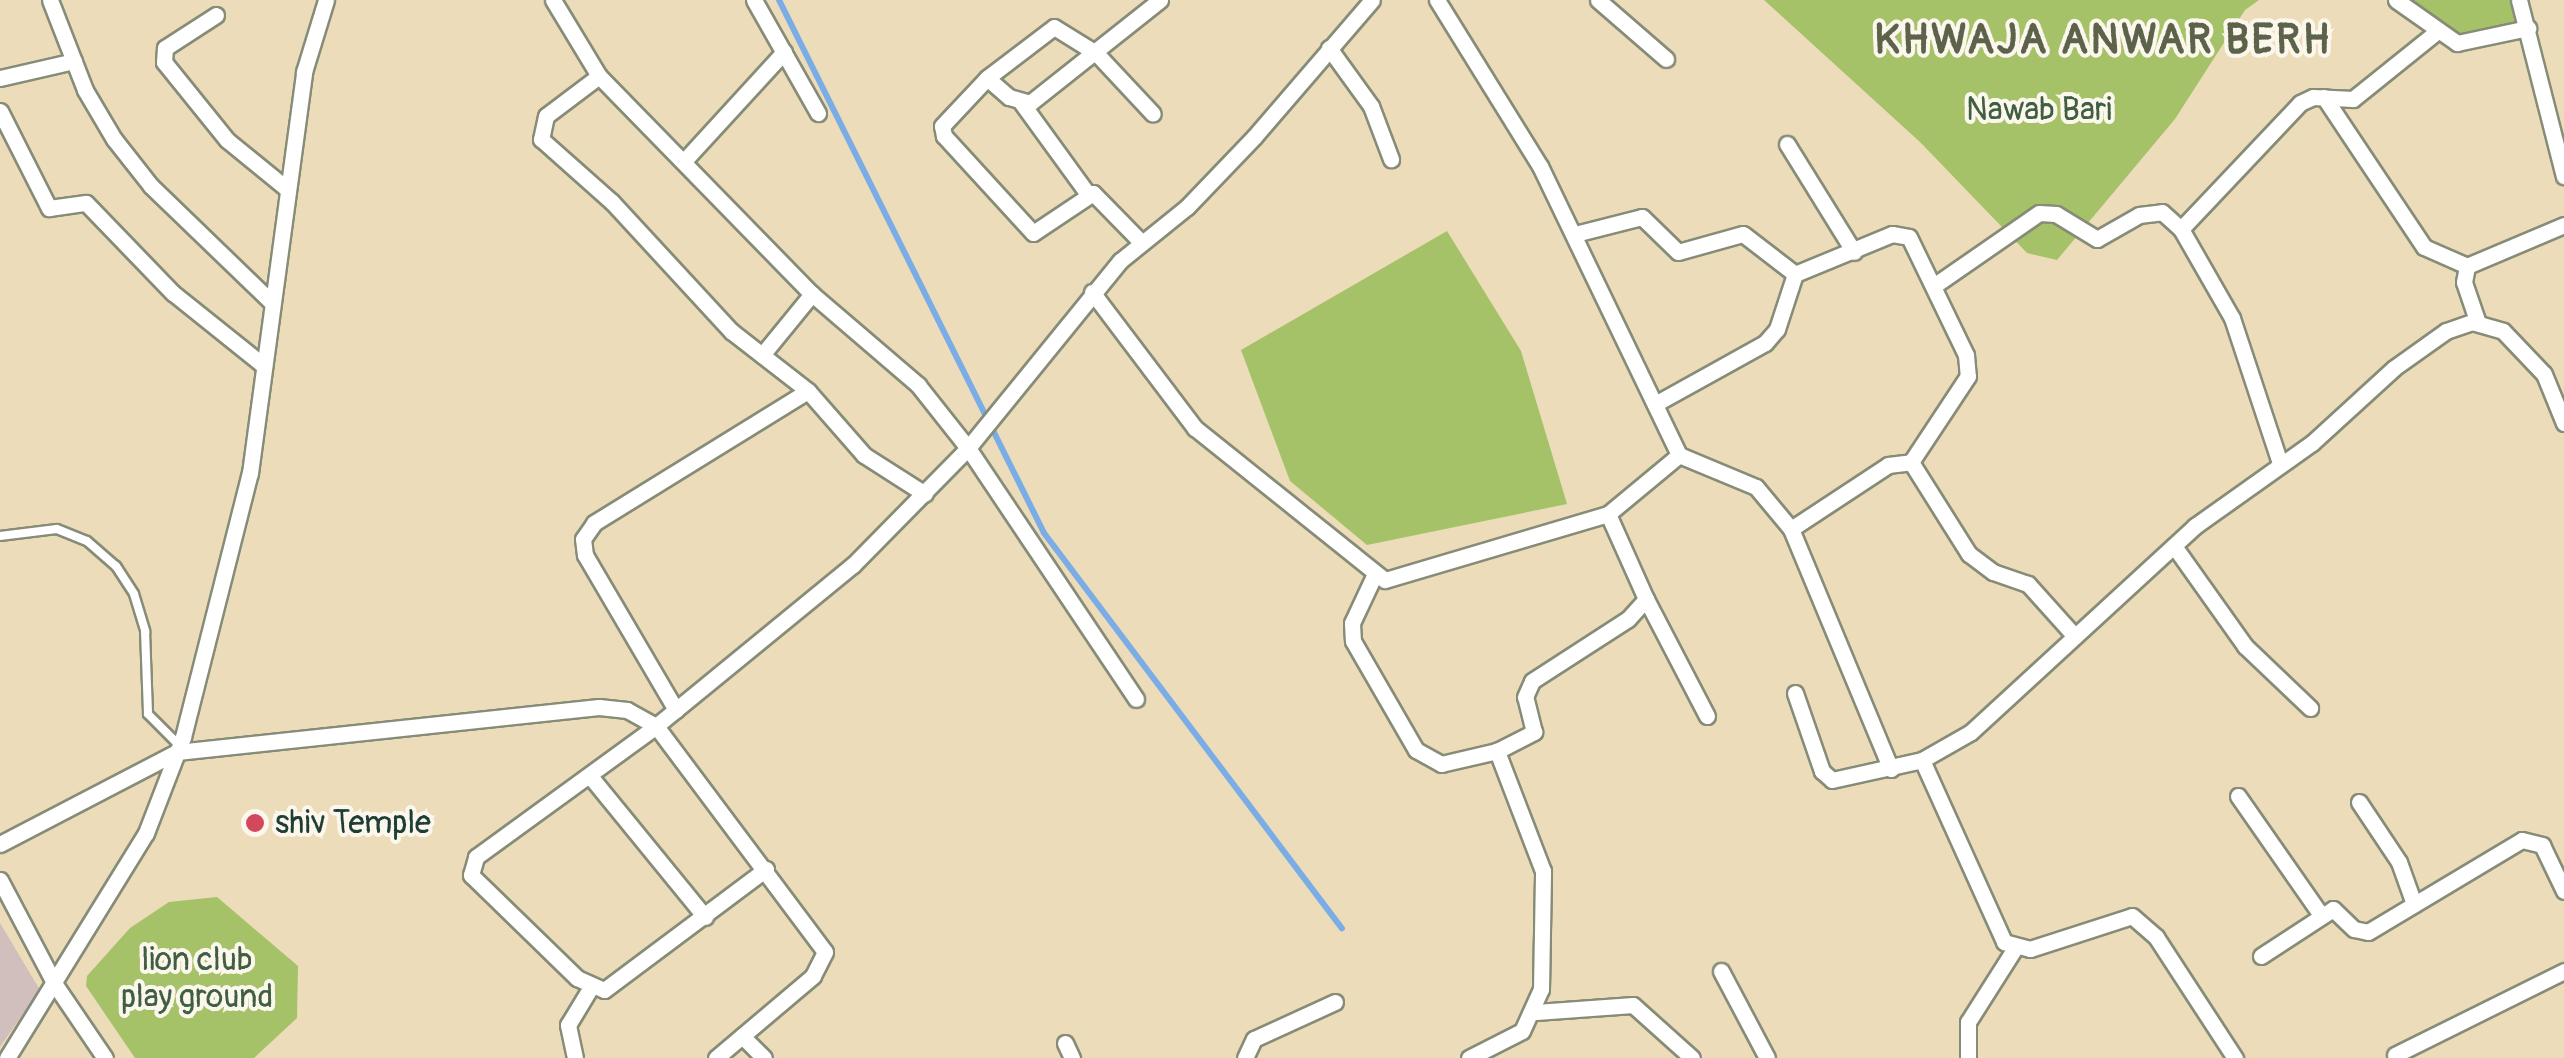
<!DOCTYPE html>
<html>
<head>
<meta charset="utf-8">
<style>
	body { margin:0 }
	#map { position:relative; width:2564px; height:1058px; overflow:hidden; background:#eddcba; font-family:Pangolin,sans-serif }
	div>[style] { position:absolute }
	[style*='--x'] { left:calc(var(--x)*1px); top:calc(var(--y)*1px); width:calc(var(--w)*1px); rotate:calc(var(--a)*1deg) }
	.industrial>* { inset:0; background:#d1bfbe }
	.green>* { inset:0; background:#a5c269 }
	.stream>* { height:6px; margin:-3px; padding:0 3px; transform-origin:3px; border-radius:3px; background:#7aace6 }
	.roads { filter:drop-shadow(2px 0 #868c77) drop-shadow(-2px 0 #868c77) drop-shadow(0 2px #868c77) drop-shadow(0 -2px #868c77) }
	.lane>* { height:8px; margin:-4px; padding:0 4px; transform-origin:4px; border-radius:4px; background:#fff }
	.street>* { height:15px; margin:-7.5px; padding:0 7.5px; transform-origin:7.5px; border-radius:7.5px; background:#fff }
	.dots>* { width:28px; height:28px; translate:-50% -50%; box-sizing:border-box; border:5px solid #fbf7ec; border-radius:50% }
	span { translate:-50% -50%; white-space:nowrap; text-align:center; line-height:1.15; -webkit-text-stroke:8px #fbf7ec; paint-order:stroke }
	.park-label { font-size:32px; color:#405e41 }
	.poi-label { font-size:32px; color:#1f3d34 }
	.left { translate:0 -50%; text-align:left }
	.district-label { font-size:42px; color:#5d634a; font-weight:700; letter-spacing:2.5px }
</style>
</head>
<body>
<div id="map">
	<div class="industrial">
		<div style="clip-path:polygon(0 923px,40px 990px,0 1047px)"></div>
	</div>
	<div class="green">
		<div style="clip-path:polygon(1764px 0,2259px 0,2245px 10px,2175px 119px,2057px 260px,2027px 253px,1920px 142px)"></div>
		<div style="clip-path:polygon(2400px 0,2522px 0,2528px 28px,2457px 43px)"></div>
		<div style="clip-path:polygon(1447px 231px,1521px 351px,1567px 504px,1367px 545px,1290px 481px,1241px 350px)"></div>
		<div style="clip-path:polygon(217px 897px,298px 966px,297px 1018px,254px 1058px,135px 1058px,86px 986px,87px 976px,130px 928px,169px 902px)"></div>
	</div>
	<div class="stream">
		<div style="--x:779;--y:0;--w:595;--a:63.56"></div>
		<div style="--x:1044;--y:533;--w:495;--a:53"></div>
	</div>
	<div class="roads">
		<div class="lane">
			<div style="--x:0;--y:536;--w:57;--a:-7"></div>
			<div style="--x:57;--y:529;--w:32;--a:22"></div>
			<div style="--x:87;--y:541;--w:38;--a:41"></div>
			<div style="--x:116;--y:566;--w:33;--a:57"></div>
			<div style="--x:134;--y:594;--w:39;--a:73"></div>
			<div style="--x:145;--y:631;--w:83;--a:87.9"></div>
			<div style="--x:148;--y:714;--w:45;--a:45"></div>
		</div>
		<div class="street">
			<div style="--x:50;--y:0;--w:97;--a:68.7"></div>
			<div style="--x:85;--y:90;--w:57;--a:59.4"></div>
			<div style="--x:114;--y:139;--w:60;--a:51.8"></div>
			<div style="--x:151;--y:186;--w:168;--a:44"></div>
			<div style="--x:553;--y:0;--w:89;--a:58.8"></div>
			<div style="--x:599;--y:76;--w:305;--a:45.7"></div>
			<div style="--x:812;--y:294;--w:140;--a:40.6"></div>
			<div style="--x:918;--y:385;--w:80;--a:51.6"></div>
			<div style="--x:968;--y:448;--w:302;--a:56.2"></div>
			<div style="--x:754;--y:0;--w:130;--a:60.5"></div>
			<div style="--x:1437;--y:0;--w:195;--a:58.2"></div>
			<div style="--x:1540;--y:166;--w:321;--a:64.3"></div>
			<div style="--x:1679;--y:455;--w:83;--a:22.6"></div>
			<div style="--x:1756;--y:487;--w:55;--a:50.2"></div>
			<div style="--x:1791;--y:529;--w:260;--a:67.4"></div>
			<div style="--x:1598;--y:0;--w:90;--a:40.9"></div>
			<div style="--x:2396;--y:0;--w:75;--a:35.2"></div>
			<div style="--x:2457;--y:43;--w:73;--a:-11.9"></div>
			<div style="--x:2519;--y:0;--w:182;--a:75.7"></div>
			<div style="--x:216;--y:15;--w:61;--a:147.1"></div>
			<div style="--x:165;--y:48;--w:14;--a:94"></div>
			<div style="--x:164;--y:62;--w:100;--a:51.1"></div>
			<div style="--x:227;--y:140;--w:77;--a:39.2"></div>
			<div style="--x:1329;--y:48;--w:72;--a:54.1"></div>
			<div style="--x:1371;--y:106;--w:57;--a:69.3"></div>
			<div style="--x:599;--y:76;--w:66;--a:143"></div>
			<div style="--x:546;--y:116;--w:24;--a:102"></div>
			<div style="--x:541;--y:139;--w:95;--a:41.6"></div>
			<div style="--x:612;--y:202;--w:176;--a:47.3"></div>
			<div style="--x:731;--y:331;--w:98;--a:37.9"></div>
			<div style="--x:808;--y:391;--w:85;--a:48.8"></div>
			<div style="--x:864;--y:455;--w:72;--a:32.6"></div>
			<div style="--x:0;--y:78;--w:76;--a:-12.9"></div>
			<div style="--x:987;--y:78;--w:29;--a:41"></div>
			<div style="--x:1009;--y:97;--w:22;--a:16"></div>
			<div style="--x:1030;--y:103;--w:166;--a:-38.4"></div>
			<div style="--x:2324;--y:97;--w:180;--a:56.3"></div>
			<div style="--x:2424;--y:247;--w:47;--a:23.8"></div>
			<div style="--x:1021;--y:102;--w:112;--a:54"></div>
			<div style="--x:0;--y:111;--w:109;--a:63.2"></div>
			<div style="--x:49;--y:208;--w:37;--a:-8"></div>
			<div style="--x:86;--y:203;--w:125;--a:46"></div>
			<div style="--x:173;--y:293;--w:117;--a:38.7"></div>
			<div style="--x:1787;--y:144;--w:127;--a:58.2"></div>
			<div style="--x:684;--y:161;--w:148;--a:-47.5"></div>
			<div style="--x:2181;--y:229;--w:173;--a:-46.6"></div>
			<div style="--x:2300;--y:103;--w:14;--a:-25"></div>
			<div style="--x:2313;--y:97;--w:40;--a:2.9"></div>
			<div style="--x:2353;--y:99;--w:105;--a:-38.8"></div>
			<div style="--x:1575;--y:234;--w:69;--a:-14.2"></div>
			<div style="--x:1642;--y:217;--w:50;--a:44.2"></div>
			<div style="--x:1678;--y:252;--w:67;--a:-15.5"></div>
			<div style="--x:1743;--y:234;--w:66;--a:37.6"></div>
			<div style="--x:1795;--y:274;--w:105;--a:-22.4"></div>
			<div style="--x:1892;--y:234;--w:17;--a:10"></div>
			<div style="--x:1909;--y:237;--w:131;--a:64.2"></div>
			<div style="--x:1966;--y:355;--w:21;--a:85"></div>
			<div style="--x:1968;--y:376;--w:103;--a:123.5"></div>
			<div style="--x:1142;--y:243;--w:70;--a:-134.4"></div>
			<div style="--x:1093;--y:193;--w:72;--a:146.3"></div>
			<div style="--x:1033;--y:233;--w:132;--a:-132.5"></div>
			<div style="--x:944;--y:136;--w:10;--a:-101"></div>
			<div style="--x:942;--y:126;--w:66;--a:-46.8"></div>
			<div style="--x:987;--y:78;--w:84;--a:-37.3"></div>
			<div style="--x:1054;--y:27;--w:49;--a:31.8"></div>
			<div style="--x:1096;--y:53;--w:83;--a:46.9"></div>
			<div style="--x:1935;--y:285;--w:126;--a:-34.7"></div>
			<div style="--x:2039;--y:213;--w:17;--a:3"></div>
			<div style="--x:2056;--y:214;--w:48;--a:31.4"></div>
			<div style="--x:2097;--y:239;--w:48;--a:-29.7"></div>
			<div style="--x:2139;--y:215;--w:23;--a:-7"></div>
			<div style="--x:2162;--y:212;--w:25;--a:42"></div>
			<div style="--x:2181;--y:229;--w:103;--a:60.2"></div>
			<div style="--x:2232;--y:318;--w:153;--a:71.7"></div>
			<div style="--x:1092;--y:292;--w:171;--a:52.9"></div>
			<div style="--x:1195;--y:428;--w:243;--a:38.7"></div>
			<div style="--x:1385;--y:580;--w:233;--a:-16.5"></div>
			<div style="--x:1608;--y:514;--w:92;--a:-39.7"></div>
			<div style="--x:2478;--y:323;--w:43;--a:-108.9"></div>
			<div style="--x:2464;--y:282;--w:16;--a:-79"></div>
			<div style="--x:2467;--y:266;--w:105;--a:-22.9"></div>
			<div style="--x:762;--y:355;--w:79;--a:-50.7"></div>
			<div style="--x:1655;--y:404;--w:126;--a:-29"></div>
			<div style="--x:1765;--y:343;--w:18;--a:-49"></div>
			<div style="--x:1777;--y:329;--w:58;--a:-71.9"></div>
			<div style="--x:1791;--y:529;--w:116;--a:-33.4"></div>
			<div style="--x:1888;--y:465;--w:23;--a:-7"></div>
			<div style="--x:1911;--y:462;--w:109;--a:57.8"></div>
			<div style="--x:1969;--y:554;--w:30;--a:37"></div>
			<div style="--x:1993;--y:572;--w:37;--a:19"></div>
			<div style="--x:2028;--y:584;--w:66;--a:48.1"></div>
			<div style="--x:2174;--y:546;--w:123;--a:54.6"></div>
			<div style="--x:2245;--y:646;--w:90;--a:43.6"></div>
			<div style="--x:1374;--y:576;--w:52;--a:115.1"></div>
			<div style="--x:1352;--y:623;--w:18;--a:87"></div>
			<div style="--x:1353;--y:641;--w:126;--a:60"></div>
			<div style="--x:1416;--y:750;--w:29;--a:29"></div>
			<div style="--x:1441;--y:764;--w:57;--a:-13.1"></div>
			<div style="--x:1497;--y:751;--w:42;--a:-27.2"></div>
			<div style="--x:1534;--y:732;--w:36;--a:-104"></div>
			<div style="--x:1525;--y:697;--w:17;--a:-66"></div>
			<div style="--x:1532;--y:681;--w:114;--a:-32.9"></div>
			<div style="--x:1628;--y:619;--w:27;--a:-48"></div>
			<div style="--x:1646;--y:599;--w:93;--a:-114.1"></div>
			<div style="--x:1646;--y:599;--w:132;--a:62.5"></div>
			<div style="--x:1795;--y:693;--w:83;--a:70.9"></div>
			<div style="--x:1822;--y:771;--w:13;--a:42"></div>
			<div style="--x:1832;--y:780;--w:92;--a:-12.5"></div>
			<div style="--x:1922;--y:760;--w:200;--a:65.7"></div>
			<div style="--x:2004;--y:942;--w:27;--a:15"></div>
			<div style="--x:2030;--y:949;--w:107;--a:-17.9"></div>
			<div style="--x:2132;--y:916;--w:32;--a:41"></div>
			<div style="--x:2156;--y:937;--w:145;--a:56.9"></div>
			<div style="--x:676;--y:710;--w:180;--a:-120.4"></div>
			<div style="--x:585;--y:555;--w:16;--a:-97"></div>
			<div style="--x:583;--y:539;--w:19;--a:-55"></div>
			<div style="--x:594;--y:523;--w:251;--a:-31.7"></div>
			<div style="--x:1922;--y:760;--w:56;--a:-29.7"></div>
			<div style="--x:1971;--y:732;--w:304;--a:-42.6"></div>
			<div style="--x:2195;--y:526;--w:143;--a:-35.4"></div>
			<div style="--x:2312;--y:443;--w:111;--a:-42.4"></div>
			<div style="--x:2394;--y:368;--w:64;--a:-35.4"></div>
			<div style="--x:2446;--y:331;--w:28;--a:-19"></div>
			<div style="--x:2472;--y:322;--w:32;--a:16"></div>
			<div style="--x:2503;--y:331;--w:59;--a:46.4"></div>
			<div style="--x:2544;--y:374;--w:53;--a:67.8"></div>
			<div style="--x:590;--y:776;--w:182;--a:50.8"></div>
			<div style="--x:2238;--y:796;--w:145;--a:55.1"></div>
			<div style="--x:2359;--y:802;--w:72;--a:56.3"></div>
			<div style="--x:2399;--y:862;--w:45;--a:70.3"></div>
			<div style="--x:0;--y:844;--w:199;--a:-27.5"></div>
			<div style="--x:177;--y:752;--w:424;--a:-6.1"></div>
			<div style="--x:599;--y:707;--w:28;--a:6"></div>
			<div style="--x:627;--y:710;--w:33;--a:29"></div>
			<div style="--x:656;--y:726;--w:282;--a:53.2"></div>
			<div style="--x:825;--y:952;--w:27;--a:117"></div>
			<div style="--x:813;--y:976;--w:127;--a:139.8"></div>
			<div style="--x:766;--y:869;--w:202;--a:143.2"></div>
			<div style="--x:604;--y:990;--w:30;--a:-156"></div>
			<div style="--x:577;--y:978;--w:148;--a:-135.8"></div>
			<div style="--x:471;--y:875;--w:19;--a:-74"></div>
			<div style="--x:476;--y:857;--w:223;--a:-36"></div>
			<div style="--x:656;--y:726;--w:254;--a:-39.3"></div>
			<div style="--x:853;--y:565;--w:164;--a:-45.5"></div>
			<div style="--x:968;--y:448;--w:241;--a:-50.9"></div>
			<div style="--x:1120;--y:261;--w:86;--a:-38.9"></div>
			<div style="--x:1187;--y:207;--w:98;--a:-46.2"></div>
			<div style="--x:1255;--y:136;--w:179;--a:-49.3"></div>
			<div style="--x:0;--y:880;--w:120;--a:62.2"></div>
			<div style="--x:56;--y:986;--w:87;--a:55.8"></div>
			<div style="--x:2261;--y:956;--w:86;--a:-33.1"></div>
			<div style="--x:2333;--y:909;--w:29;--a:44"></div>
			<div style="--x:2354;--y:929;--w:14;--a:12"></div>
			<div style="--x:2368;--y:932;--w:179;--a:-30.9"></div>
			<div style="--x:2522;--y:840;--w:21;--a:14"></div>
			<div style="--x:2542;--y:845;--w:51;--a:64.4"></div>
			<div style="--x:1721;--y:971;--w:98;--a:62.1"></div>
			<div style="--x:1536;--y:1012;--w:97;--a:-4.1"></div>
			<div style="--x:1633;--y:1005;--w:79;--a:41.9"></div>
			<div style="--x:742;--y:1036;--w:31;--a:45"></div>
			<div style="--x:1065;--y:1043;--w:17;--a:65"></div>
			<div style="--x:2395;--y:1055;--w:189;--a:-26.4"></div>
			<div style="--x:7;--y:1058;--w:264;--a:-58.3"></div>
			<div style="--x:146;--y:833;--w:103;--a:-68.9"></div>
			<div style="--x:183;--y:737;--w:272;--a:-75.8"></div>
			<div style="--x:250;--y:473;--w:405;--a:-82.3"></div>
			<div style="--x:304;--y:72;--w:75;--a:-73"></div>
			<div style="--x:575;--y:1058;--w:34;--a:-102"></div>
			<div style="--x:568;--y:1025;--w:44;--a:-58.8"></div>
			<div style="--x:1245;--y:1058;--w:21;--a:-65"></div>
			<div style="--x:1254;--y:1039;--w:89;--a:-24.6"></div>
			<div style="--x:1469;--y:1058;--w:59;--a:-27"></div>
			<div style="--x:1522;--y:1031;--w:46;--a:-65.7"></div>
			<div style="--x:1541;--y:989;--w:118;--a:-89"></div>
			<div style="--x:1543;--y:871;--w:129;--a:-111"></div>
			<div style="--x:1968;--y:1058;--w:36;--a:-90"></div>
			<div style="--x:1968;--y:1022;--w:88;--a:-57.6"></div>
		</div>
	</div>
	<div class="dots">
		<div style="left:255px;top:823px;background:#d1495b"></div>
	</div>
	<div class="park-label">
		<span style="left:2039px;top:110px">Nawab Bari</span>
		<span style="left:197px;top:979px">lion club<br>play ground</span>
	</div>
	<div class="poi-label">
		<span class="left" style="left:275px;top:823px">shiv Temple</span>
	</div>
	<div class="district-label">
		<span style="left:2103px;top:40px">KHWAJA ANWAR BERH</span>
	</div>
</div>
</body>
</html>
